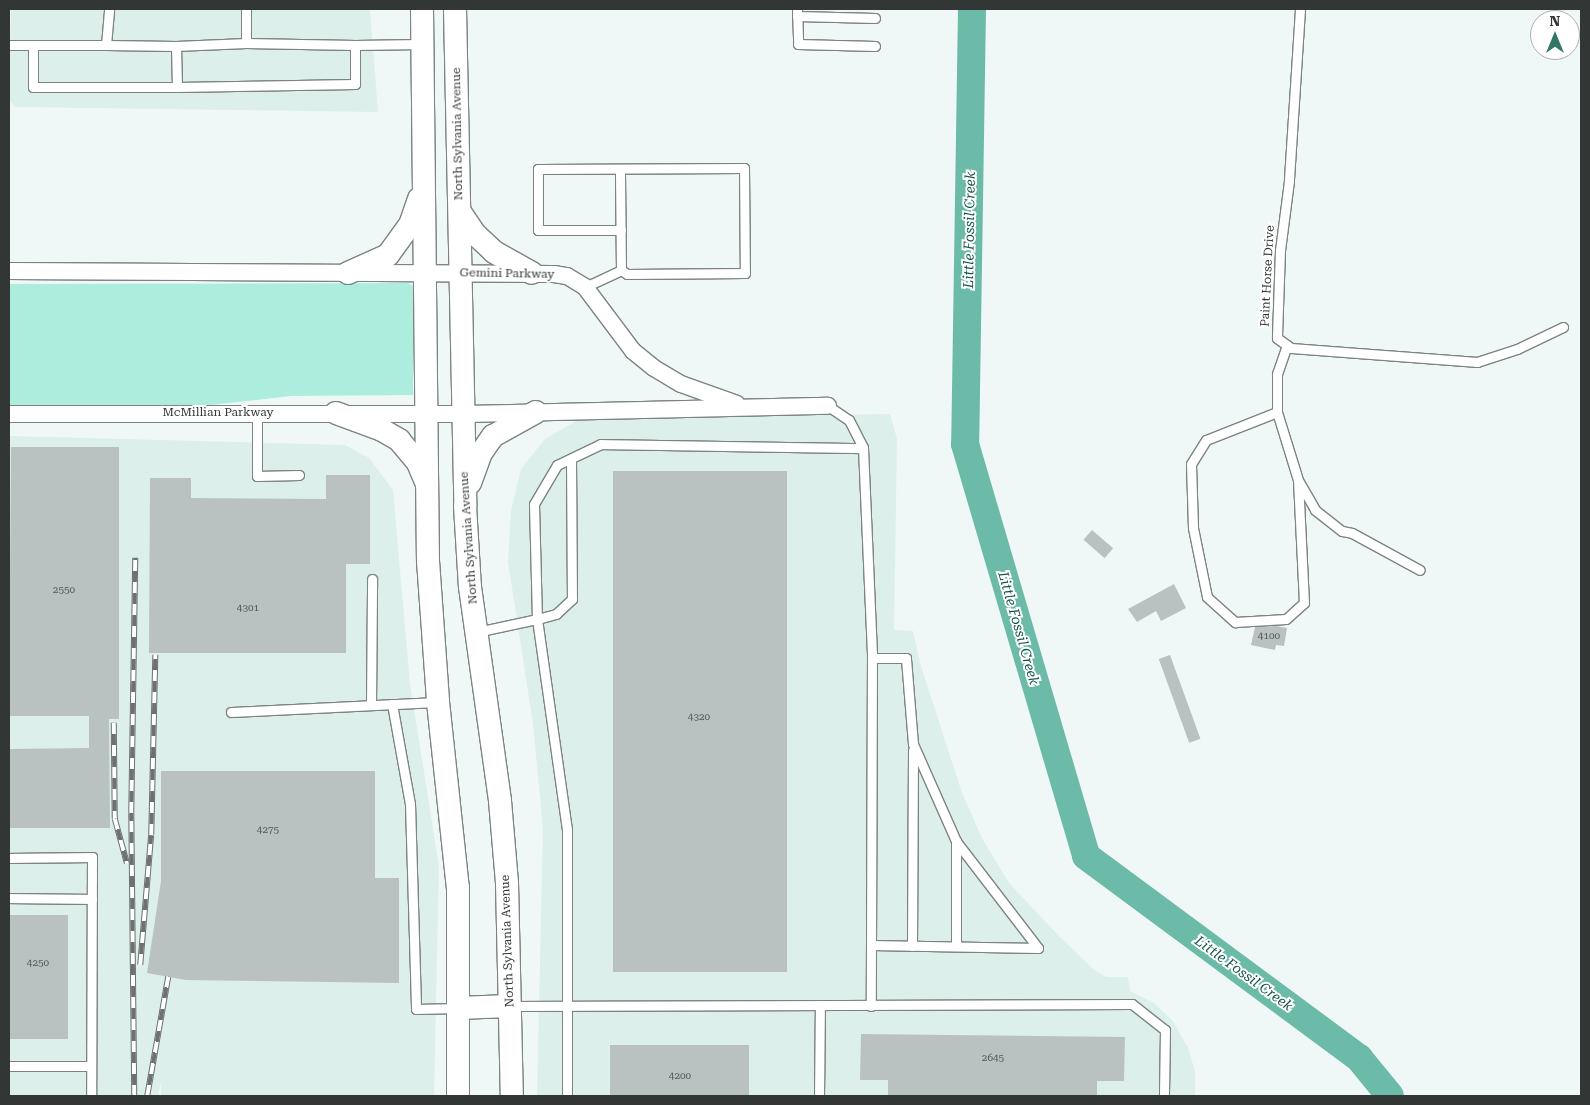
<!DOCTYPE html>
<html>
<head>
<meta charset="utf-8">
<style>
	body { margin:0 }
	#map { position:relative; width:1590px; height:1105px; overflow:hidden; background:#eff8f6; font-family:"Roboto Serif",serif }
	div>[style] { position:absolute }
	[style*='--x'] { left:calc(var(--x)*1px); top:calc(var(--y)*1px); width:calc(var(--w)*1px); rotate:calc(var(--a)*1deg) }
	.built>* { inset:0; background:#ddefea }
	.green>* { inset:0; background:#aceddd }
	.river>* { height:28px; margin:-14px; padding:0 14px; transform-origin:14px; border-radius:14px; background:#6cbaa8 }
	.building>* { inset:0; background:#b9c2c0; transform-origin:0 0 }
	.roads { filter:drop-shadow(1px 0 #7c8482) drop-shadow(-1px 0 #7c8482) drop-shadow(0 1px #7c8482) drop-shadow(0 -1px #7c8482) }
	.service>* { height:9px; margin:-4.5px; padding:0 4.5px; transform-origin:4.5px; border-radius:4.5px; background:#fff }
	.minor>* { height:16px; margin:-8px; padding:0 8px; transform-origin:8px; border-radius:8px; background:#fff }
	.secondary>* { height:22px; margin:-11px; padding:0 11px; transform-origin:11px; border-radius:11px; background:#fff }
	.rail>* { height:5.5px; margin-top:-2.75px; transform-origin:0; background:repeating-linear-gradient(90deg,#fff 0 11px,#6d7271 0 22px); box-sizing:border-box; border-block:1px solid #6d7271 }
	span { translate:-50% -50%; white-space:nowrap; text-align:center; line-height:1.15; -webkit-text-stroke:4px #fff; paint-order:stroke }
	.number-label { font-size:10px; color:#545958 }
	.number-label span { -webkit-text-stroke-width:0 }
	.street-label { font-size:12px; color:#323635 }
	.water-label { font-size:14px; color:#135448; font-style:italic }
	.frame { position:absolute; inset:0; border:10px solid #323635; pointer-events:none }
	.north { position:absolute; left:1530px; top:10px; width:50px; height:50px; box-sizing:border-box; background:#fff; border:1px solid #adafae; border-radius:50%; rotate:0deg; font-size:14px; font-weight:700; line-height:20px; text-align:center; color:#323635 }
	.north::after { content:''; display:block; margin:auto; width:18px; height:22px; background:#337668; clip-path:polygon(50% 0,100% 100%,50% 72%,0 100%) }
</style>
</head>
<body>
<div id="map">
	<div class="built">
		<div style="clip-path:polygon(11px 9px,370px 9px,378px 112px,15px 107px,9px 100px)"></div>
		<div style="clip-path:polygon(890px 414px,897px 439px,894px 630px,913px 631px,920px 663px,962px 793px,982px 838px,1009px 883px,1057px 934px,1093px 969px,1106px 977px,1128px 977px,1130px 991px,1154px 1003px,1173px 1021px,1188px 1048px,1195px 1071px,1195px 1096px,537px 1096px,543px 828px,533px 724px,508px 562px,511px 511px,521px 469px,545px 439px,580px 419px)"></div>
		<div style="clip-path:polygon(9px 436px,345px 445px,369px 458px,393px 490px,410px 684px,439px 866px,434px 1096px,161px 1096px,161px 1082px,158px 1096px,9px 1096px)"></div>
	</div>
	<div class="green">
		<div style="clip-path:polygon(408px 283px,413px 286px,413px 395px,291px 396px,193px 407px,9px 406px,9px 284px)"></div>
	</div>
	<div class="river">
		<div style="--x:972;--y:9;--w:435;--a:90.9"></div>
		<div style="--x:965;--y:444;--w:429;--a:73.6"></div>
		<div style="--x:1086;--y:856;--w:340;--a:36.5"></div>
		<div style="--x:1359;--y:1058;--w:49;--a:50.8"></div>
	</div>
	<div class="building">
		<div style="clip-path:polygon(11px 447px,119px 447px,119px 719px,109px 719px,110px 828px,9px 828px,9px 749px,89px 748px,89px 716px,9px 716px)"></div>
		<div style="left:613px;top:471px;width:174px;height:501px"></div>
		<div style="clip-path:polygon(326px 475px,370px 475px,370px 564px,346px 564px,346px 653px,149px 653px,150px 478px,191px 478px,191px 498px,326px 499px)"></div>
		<div style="left:1092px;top:530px;width:28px;height:13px;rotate:41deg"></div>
		<div style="clip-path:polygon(1174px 584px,1186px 608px,1161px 621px,1156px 611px,1137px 622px,1128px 609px)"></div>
		<div style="clip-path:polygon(1276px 626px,1287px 628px,1284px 646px,1276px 645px,1275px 650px,1251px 645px,1255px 627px)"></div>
		<div style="left:1170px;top:655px;width:89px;height:12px;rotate:70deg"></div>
		<div style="clip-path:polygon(161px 771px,375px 771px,375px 878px,399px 878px,399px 983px,186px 980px,147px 973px,161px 881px)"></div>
		<div style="left:9px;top:915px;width:59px;height:124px"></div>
		<div style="clip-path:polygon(861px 1034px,1125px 1037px,1124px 1081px,1097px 1081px,1097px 1096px,888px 1096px,888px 1080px,860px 1080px)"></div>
		<div style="left:610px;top:1045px;width:139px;height:51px"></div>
	</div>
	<div class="roads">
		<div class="service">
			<div style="--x:797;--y:9;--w:35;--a:88"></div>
			<div style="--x:798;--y:44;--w:77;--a:1.5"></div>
			<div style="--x:1300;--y:9;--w:172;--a:93.7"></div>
			<div style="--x:1289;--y:181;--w:70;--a:97.4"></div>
			<div style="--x:1280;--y:250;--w:88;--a:92"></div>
			<div style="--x:1277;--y:338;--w:17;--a:36"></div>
			<div style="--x:1291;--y:348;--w:187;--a:4.3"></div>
			<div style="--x:1477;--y:362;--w:42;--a:-18"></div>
			<div style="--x:1517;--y:349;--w:51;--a:-25.6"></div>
			<div style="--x:797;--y:16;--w:78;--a:1.5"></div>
			<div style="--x:246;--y:43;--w:34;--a:-90"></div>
			<div style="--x:9;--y:45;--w:97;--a:0"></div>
			<div style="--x:106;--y:45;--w:36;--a:-85"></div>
			<div style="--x:33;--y:45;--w:42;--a:90"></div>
			<div style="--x:33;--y:87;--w:144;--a:0"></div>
			<div style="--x:177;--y:87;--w:41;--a:-91.4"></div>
			<div style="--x:106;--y:45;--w:70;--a:0.8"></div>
			<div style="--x:176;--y:46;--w:70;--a:-2.5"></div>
			<div style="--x:246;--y:43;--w:109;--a:1.1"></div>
			<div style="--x:355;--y:45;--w:39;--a:90"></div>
			<div style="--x:355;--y:84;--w:178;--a:179"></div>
			<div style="--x:355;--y:45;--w:67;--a:-0.9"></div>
			<div style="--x:621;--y:230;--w:83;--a:180"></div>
			<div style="--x:538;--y:230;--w:61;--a:-90"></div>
			<div style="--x:538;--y:169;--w:206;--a:-0.3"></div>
			<div style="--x:744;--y:168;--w:105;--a:89.5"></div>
			<div style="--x:745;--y:273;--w:118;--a:179.5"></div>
			<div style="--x:627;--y:274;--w:7;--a:-146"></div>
			<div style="--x:585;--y:287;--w:40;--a:-25"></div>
			<div style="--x:621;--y:270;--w:101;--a:-90.6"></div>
			<div style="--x:1287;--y:345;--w:31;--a:109"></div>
			<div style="--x:1277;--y:374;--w:38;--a:90"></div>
			<div style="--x:1277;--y:412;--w:71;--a:72.8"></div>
			<div style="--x:1298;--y:480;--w:34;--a:60"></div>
			<div style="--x:1315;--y:510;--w:34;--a:38"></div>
			<div style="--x:1342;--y:531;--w:10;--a:11"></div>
			<div style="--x:1352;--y:533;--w:77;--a:28.6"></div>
			<div style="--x:828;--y:406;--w:25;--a:34"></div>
			<div style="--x:849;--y:420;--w:31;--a:63"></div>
			<div style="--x:1277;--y:412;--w:76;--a:158.5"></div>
			<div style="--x:1206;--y:440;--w:28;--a:122"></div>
			<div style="--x:1191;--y:464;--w:64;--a:88.2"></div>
			<div style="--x:1193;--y:528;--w:70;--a:78.5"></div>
			<div style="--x:1207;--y:597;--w:38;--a:42"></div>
			<div style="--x:1235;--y:622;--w:51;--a:-3.4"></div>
			<div style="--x:1286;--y:619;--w:24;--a:-42"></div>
			<div style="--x:1304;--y:603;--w:123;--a:-92.8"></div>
			<div style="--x:257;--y:413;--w:63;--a:90"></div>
			<div style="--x:257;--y:476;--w:42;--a:-1.4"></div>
			<div style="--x:571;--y:459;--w:140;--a:89.6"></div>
			<div style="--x:572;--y:599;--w:22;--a:137"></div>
			<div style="--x:556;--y:614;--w:20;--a:165"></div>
			<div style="--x:537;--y:619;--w:115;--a:-91.5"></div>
			<div style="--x:534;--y:504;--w:45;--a:-59.5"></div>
			<div style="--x:557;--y:465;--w:49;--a:-25.5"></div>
			<div style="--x:601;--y:444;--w:262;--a:0.9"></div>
			<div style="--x:863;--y:448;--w:210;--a:87.5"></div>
			<div style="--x:872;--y:658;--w:348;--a:90.2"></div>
			<div style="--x:477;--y:632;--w:61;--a:-12.2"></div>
			<div style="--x:537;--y:619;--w:212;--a:81.9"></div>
			<div style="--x:567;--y:829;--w:267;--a:90"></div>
			<div style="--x:392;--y:704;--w:102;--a:79.8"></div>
			<div style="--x:410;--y:804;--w:205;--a:88.3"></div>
			<div style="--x:416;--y:1009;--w:42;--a:-1.4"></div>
			<div style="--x:371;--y:705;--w:126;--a:-89.5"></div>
			<div style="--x:231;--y:712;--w:207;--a:-2.8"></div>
			<div style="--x:9;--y:858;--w:83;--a:-0.7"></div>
			<div style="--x:92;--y:857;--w:239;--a:90.2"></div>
			<div style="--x:9;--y:898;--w:83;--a:0.7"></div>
			<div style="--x:871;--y:945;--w:167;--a:1"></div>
			<div style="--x:1038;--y:948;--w:135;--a:-127.5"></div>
			<div style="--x:956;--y:841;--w:106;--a:-113.9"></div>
			<div style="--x:913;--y:744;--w:86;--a:-94.7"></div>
			<div style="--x:906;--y:658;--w:34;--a:180"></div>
			<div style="--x:912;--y:946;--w:196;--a:-89.7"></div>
			<div style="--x:956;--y:946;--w:105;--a:-90"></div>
			<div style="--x:510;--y:1006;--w:622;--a:-0.18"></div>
			<div style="--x:1132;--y:1004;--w:42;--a:38.2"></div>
			<div style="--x:1165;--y:1030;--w:66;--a:90.9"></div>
			<div style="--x:9;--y:1066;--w:82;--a:0"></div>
			<div style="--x:819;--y:1096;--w:91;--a:-89.4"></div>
		</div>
		<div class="minor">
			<div style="--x:9;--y:271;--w:545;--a:0.32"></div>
			<div style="--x:554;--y:274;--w:13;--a:9"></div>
			<div style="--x:567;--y:276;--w:21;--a:31"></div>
			<div style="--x:585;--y:287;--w:80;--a:53.1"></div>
			<div style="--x:633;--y:351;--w:27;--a:39"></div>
			<div style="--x:654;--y:368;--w:31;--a:31"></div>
			<div style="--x:681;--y:384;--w:59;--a:19.7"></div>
			<div style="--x:9;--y:414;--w:456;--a:0"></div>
			<div style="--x:465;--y:414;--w:363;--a:-1.3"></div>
		</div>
		<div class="secondary">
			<div style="--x:422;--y:9;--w:552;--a:89.38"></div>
			<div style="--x:428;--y:561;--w:141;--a:85.9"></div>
			<div style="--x:438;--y:702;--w:187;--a:83.9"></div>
			<div style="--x:458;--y:888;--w:208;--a:90"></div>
			<div style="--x:455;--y:9;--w:497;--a:88.8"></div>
			<div style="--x:465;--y:506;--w:81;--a:86.5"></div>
			<div style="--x:470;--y:587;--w:216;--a:82"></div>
			<div style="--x:500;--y:801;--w:82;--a:85.1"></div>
			<div style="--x:507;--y:883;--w:213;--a:88.7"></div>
			<div style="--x:460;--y:212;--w:27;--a:56"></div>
			<div style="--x:475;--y:234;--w:26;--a:43"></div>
			<div style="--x:494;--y:252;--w:43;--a:28.9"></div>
			<div style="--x:348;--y:273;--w:44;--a:-24.2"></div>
			<div style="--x:388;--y:255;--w:37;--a:-54"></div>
			<div style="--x:410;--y:225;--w:28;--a:-71"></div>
			<div style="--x:336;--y:413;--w:49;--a:20.3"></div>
			<div style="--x:382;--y:430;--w:20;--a:30"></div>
			<div style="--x:399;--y:440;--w:30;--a:50"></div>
			<div style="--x:418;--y:463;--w:23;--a:67"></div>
			<div style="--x:470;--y:483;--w:32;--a:-70"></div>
			<div style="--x:481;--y:453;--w:21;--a:-55"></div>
			<div style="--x:493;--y:436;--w:49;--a:-29.2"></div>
			<div style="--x:458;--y:1008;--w:52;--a:-2.2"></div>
		</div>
	</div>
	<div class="rail">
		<div style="--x:114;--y:723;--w:96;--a:89.4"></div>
		<div style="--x:115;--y:819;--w:46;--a:74.7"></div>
		<div style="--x:140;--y:965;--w:130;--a:-85.2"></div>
		<div style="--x:151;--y:835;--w:180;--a:-88.7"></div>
		<div style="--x:134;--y:1096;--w:283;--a:-90.6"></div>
		<div style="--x:131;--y:813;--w:255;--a:-89.1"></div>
		<div style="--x:147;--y:1096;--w:121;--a:-80"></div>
	</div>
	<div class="number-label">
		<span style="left:64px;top:590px">2550</span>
		<span style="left:248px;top:608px">4301</span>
		<span style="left:1269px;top:636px">4100</span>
		<span style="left:699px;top:717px">4320</span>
		<span style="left:268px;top:830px">4275</span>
		<span style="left:38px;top:963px">4250</span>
		<span style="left:993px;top:1058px">2645</span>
		<span style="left:680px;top:1076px">4200</span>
	</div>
	<div class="street-label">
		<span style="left:458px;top:134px;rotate:-91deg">North Sylvania Avenue</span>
		<span style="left:507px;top:274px;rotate:1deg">Gemini Parkway</span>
		<span style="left:1268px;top:276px;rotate:-87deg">Paint Horse Drive</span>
		<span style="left:218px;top:413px">McMillian Parkway</span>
		<span style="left:469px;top:538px;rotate:-94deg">North Sylvania Avenue</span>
		<span style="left:508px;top:941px;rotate:-92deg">North Sylvania Avenue</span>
	</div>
	<div class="water-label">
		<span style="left:969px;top:230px;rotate:-89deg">Little Fossil Creek</span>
		<span style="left:1019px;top:628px;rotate:74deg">Little Fossil Creek</span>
		<span style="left:1244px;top:973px;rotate:36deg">Little Fossil Creek</span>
	</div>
	<div class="frame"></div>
	<div class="north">N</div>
</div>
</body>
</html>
